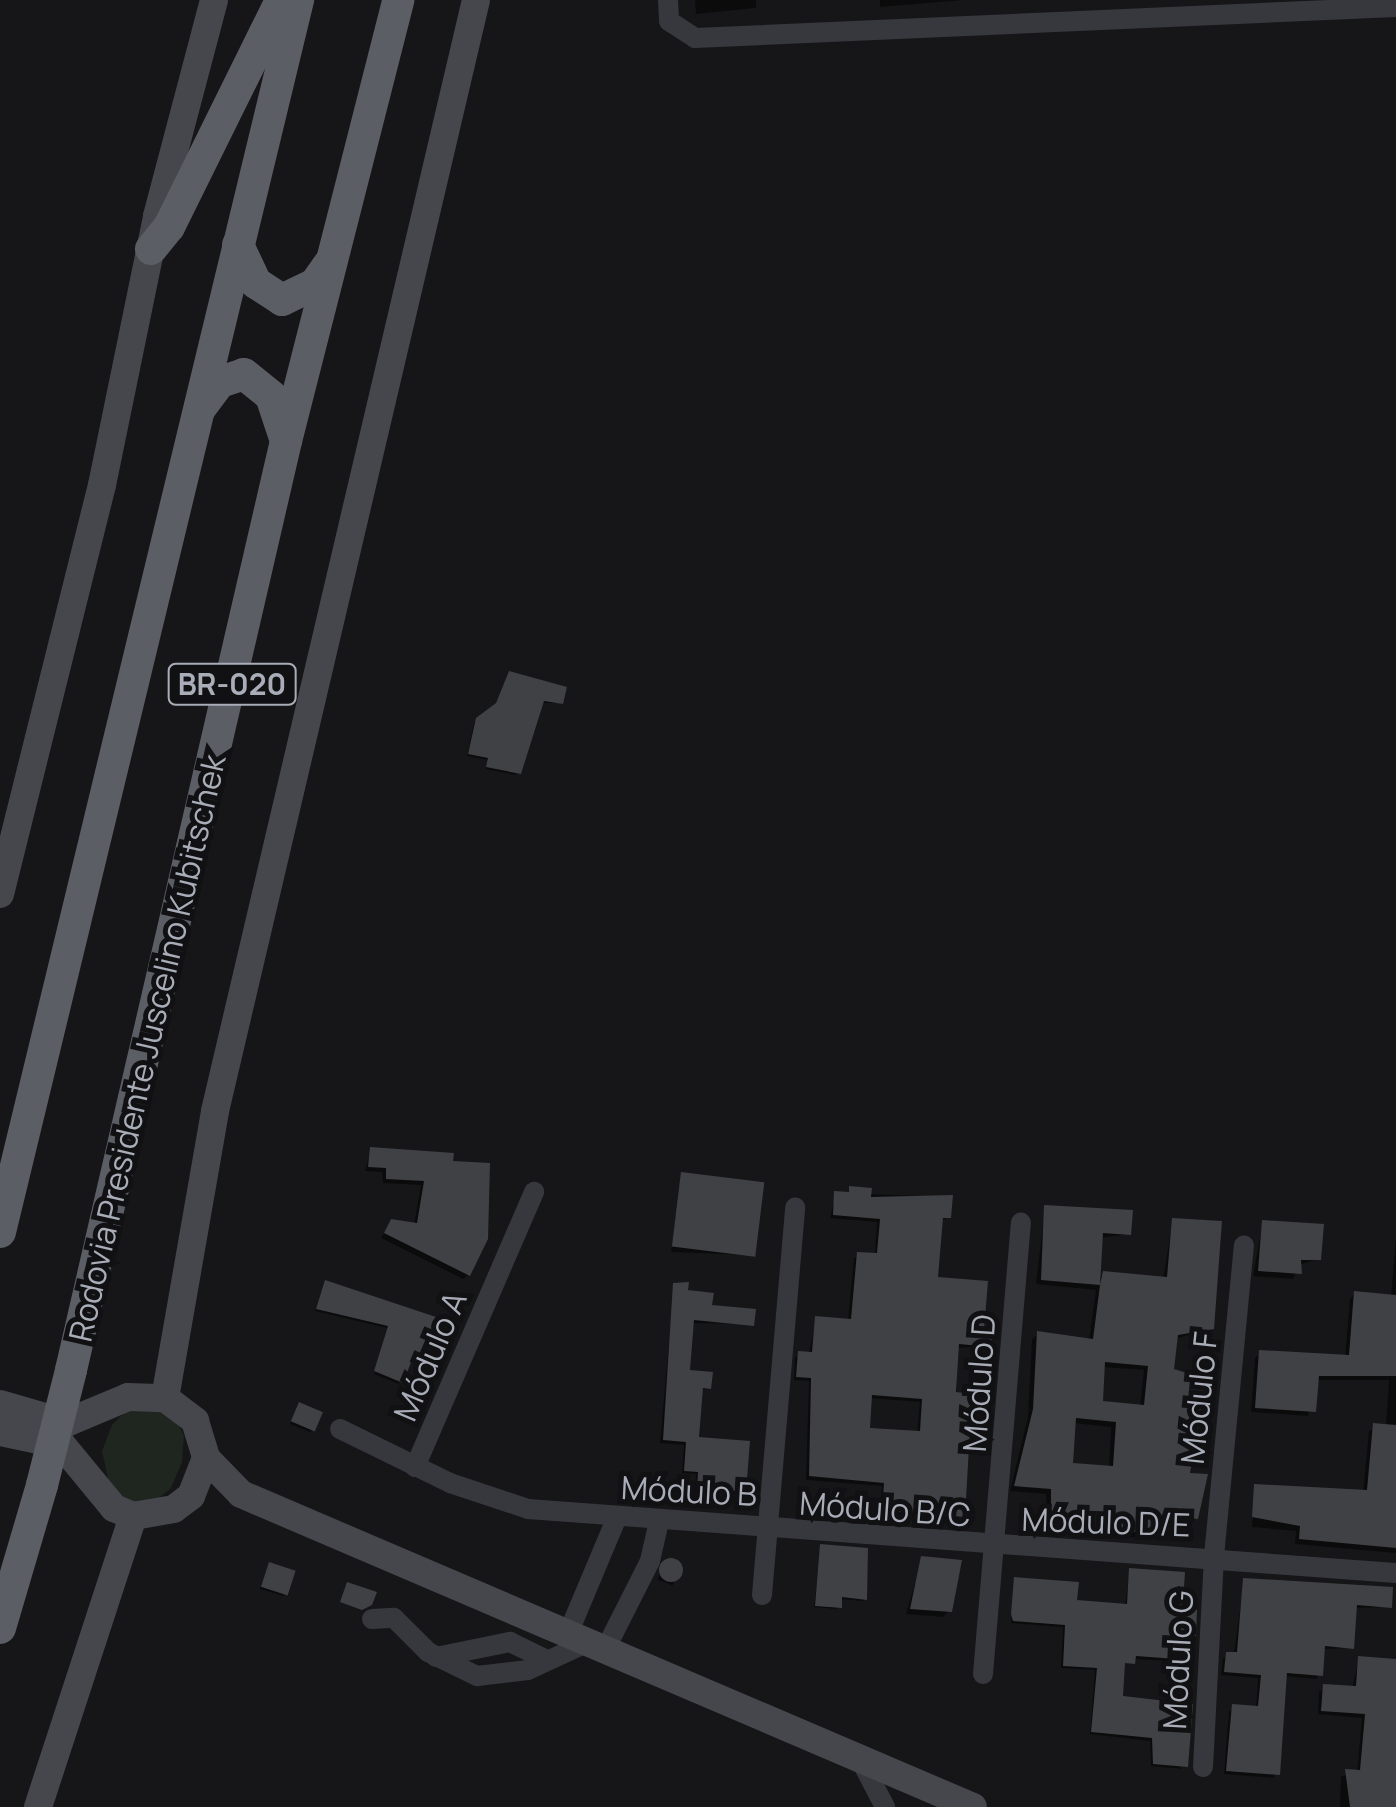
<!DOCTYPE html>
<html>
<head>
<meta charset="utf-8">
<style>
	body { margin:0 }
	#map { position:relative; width:1396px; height:1807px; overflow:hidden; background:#161618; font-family:Manrope,sans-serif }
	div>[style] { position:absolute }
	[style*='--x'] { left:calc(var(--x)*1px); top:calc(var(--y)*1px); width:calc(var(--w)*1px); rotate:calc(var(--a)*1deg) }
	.green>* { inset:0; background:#1e261f }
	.shadow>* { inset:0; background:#0007; transform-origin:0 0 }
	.building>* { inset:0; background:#404145; transform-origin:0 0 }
	.round { border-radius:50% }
	.minor>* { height:20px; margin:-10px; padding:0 10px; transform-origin:10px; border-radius:10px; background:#37383d }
	.secondary>* { height:28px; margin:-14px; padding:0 14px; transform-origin:14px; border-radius:14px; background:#45474d }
	.trunk>* { height:32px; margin:-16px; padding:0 16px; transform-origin:16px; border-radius:16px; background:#5b5e65 }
	.trunk-bridge>* { height:32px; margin:-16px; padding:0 16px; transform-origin:16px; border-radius:16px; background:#5b5e65 }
	span { translate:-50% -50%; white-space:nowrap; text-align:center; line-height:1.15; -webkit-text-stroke:10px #111113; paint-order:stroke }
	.shield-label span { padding:2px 8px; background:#111113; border:2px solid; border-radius:8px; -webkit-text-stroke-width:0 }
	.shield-label { font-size:30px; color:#a8adb8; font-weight:700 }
	.street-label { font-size:32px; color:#a8adb8 }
</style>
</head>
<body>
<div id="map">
	<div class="green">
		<div style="clip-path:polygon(153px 1403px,176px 1419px,184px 1436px,182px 1462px,171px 1488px,153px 1503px,132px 1506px,110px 1488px,102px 1451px,112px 1425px,128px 1409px)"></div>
	</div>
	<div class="shadow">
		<div style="clip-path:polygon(695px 0,756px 0,756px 8px,696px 14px)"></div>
		<div style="clip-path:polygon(880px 0,963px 0,880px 7px)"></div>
		<div style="clip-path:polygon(507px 676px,561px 703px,541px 703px,516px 775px,486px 769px,488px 760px,467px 756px,474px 723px,494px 707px)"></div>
		<div style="clip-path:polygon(371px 1150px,451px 1156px,468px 1275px,463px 1279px,381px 1238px,392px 1221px,414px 1225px,421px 1185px,383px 1183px,382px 1172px,365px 1171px)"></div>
		<div style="clip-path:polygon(682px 1175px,756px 1249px,750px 1255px,671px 1252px)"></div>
		<div style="clip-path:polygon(evenodd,836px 1193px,950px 1197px,949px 1217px,940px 1221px,935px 1279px,989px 1346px,956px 1348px,959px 1520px,879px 1514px,882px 1486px,806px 1480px,809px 1381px,794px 1380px,795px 1357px,809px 1354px,816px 1319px,848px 1321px,854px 1258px,875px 1255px,877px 1222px,830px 1218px,836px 1193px,869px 1398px,920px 1402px,917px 1434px,867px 1430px,869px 1398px)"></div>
		<div style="clip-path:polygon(evenodd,1045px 1208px,1129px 1234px,1100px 1238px,1098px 1280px,1104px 1274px,1163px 1279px,1173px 1220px,1212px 1328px,1175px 1339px,1171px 1371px,1196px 1518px,1190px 1524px,1150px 1520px,1144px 1538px,1073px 1533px,1073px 1522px,1047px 1520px,1046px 1494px,1010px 1491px,1028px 1417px,1032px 1339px,1038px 1334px,1089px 1341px,1096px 1290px,1036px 1284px,1045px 1208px,1102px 1367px,1144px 1370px,1140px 1407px,1100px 1404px,1102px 1367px,1045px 1208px,1073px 1423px,1111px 1427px,1109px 1468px,1071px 1465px,1073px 1423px)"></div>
		<div style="clip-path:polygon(1263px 1222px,1319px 1259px,1299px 1265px,1293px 1279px,1253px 1276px)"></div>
		<div style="clip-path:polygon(1396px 1238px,1396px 1553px,1295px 1544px,1296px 1531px,1252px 1527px,1255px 1486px,1363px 1493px,1369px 1431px,1386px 1426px,1389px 1380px,1316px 1380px,1308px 1416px,1251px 1412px,1255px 1358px,1260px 1353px,1345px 1358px,1350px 1299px,1355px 1293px,1391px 1297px)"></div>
		<div style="clip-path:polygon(326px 1283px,439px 1320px,423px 1364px,410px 1358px,399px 1384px,374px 1374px,387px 1328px,315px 1311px)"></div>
		<div style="clip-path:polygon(674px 1286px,711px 1295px,709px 1308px,752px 1324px,691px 1323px,687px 1372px,709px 1387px,700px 1391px,696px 1439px,740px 1494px,695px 1491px,696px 1474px,682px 1473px,684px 1445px,660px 1443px)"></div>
		<div style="clip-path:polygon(297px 1408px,312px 1430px,310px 1432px,290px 1424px)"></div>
		<div style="clip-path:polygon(821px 1547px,865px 1599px,863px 1601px,840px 1599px,837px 1609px,814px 1607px)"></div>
		<div style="left:666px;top:1559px;width:16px;height:22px;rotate:22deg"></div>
		<div style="clip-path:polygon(922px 1559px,949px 1611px,943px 1617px,906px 1614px)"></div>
		<div style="clip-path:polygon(268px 1567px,286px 1594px,283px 1596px,260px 1589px)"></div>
		<div style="clip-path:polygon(1130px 1571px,1180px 1604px,1194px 1634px,1174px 1636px,1170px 1661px,1133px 1659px,1122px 1665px,1121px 1698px,1182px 1769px,1151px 1766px,1150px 1741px,1090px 1734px,1095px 1670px,1061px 1668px,1063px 1627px,1011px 1623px,1015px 1579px,1074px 1603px,1125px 1606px)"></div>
		<div style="clip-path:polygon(1244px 1581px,1389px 1607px,1354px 1608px,1351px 1648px,1322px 1649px,1317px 1679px,1284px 1676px,1274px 1778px,1224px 1774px,1229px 1711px,1256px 1709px,1258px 1678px,1221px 1675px,1223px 1658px,1234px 1654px)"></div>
		<div style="clip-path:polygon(1359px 1659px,1396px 1660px,1393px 1807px,1340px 1807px,1341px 1776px,1357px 1773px,1362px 1718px,1318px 1714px,1319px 1691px,1352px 1688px)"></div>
	</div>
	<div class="building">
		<div style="clip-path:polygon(509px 671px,567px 687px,563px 704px,544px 701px,521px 774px,486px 767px,488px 758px,468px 754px,476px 718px,496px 703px)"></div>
		<div style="clip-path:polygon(370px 1147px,454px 1153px,453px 1161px,490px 1163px,488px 1239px,470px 1276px,384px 1233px,391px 1219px,417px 1223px,424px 1181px,386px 1179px,386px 1168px,368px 1167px)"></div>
		<div style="left:681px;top:1172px;width:84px;height:75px;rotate:7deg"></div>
		<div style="clip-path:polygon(evenodd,849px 1186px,872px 1188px,871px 1197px,953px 1195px,951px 1218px,943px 1218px,938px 1277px,988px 1281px,984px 1330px,992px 1330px,991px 1347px,959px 1344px,956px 1392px,972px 1394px,965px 1517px,882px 1511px,884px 1483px,809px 1476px,811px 1378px,796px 1377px,798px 1351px,812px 1352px,815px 1316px,851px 1319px,857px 1252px,877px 1253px,880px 1219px,833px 1215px,834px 1191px,849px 1192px,849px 1186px,872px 1395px,922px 1399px,920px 1431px,870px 1428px,872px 1395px)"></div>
		<div style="clip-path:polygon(evenodd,1044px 1205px,1133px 1210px,1131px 1235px,1103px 1233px,1100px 1285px,1103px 1271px,1167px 1277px,1172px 1218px,1222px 1221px,1214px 1329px,1178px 1335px,1174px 1369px,1206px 1379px,1190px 1473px,1208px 1474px,1198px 1519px,1153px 1515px,1152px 1533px,1077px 1529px,1078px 1518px,1051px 1516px,1051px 1489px,1014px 1486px,1033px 1409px,1037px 1331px,1093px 1339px,1100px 1285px,1041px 1280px,1044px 1205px,1105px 1362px,1148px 1366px,1144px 1405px,1103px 1401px,1105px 1362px,1044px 1205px,1076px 1418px,1116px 1422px,1113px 1466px,1073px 1463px,1076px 1418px)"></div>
		<div style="clip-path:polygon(1262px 1220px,1324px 1224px,1321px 1260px,1301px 1260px,1302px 1274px,1258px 1271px)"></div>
		<div style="clip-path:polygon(325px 1280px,442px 1319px,425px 1366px,413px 1357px,403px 1383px,374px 1371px,388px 1326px,316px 1309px)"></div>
		<div style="clip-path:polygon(689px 1282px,688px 1290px,714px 1293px,712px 1305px,756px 1309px,754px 1326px,694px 1320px,690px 1370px,713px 1372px,711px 1389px,703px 1388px,699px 1437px,750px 1441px,746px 1492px,697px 1488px,698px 1472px,684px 1471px,686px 1442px,663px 1440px,673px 1283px)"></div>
		<div style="clip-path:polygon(1354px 1291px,1396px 1295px,1396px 1376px,1319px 1376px,1316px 1412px,1255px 1408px,1259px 1350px,1349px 1355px)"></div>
		<div style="left:299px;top:1402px;width:26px;height:21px;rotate:23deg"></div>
		<div style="clip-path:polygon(1373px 1423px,1396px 1425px,1396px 1548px,1299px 1539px,1300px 1526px,1252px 1517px,1254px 1484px,1367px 1490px)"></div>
		<div style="clip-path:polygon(820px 1544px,868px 1548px,867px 1600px,842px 1597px,842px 1608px,815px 1606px)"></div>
		<div style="clip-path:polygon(921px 1556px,962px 1560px,952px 1612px,910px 1609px)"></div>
		<div class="round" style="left:659px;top:1558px;width:24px;height:24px"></div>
		<div style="left:269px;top:1562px;width:28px;height:26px;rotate:18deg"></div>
		<div style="clip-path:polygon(1129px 1568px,1185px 1572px,1183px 1603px,1197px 1610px,1196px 1636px,1177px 1634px,1176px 1659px,1136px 1656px,1135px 1664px,1125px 1663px,1123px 1696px,1193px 1704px,1188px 1767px,1153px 1764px,1152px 1738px,1091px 1732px,1097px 1668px,1063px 1666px,1065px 1625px,1013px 1621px,1011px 1614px,1014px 1577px,1079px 1582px,1077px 1600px,1127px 1604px)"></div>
		<div style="clip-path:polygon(1243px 1578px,1393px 1587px,1392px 1608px,1357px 1605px,1354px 1649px,1325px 1646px,1323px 1676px,1287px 1673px,1280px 1775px,1226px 1771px,1232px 1704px,1258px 1706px,1261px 1675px,1224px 1672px,1226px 1652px,1237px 1652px)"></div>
		<div style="clip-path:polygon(347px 1582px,377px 1592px,372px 1605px,362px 1610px,340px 1602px)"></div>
		<div style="clip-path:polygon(1358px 1656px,1396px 1659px,1396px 1807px,1350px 1807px,1345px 1769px,1360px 1770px,1365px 1714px,1321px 1711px,1323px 1684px,1356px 1686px)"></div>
	</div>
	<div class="minor">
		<div style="--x:668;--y:0;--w:21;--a:87"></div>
		<div style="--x:669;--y:21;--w:31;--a:33"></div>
		<div style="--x:695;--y:38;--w:702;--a:-2.53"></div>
		<div style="--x:340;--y:1429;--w:123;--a:26.1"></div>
		<div style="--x:450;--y:1483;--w:82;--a:18.4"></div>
		<div style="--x:528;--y:1509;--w:870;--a:4.22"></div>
		<div style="--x:415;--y:1467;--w:300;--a:-66.6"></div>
		<div style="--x:762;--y:1595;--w:389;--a:-85.1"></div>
		<div style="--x:372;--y:1619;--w:22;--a:-3"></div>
		<div style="--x:394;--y:1618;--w:48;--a:45"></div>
		<div style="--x:428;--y:1652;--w:55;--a:26.1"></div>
		<div style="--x:477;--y:1676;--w:51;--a:-6.7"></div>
		<div style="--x:528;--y:1670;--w:62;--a:-24.9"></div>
		<div style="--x:567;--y:1636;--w:129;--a:-67.2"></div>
		<div style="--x:604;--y:1652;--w:102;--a:-63.2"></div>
		<div style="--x:650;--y:1561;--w:41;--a:-77.3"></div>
		<div style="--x:436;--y:1657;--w:76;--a:-11.5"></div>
		<div style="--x:510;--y:1642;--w:41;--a:25.9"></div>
		<div style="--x:983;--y:1674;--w:453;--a:-85.2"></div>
		<div style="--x:861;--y:1761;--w:52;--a:62.4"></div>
		<div style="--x:1203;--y:1767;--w:211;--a:-87"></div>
		<div style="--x:1214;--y:1556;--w:312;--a:-84.5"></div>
	</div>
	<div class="secondary">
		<div style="--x:0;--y:894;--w:422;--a:-76"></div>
		<div style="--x:102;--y:485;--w:275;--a:-78.4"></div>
		<div style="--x:157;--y:216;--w:223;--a:-75.2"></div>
		<div style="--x:165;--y:1398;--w:291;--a:-80.1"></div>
		<div style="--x:215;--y:1111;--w:1141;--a:-76.78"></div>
		<div style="--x:0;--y:1404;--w:69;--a:16.1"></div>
		<div style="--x:66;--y:1423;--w:67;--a:-22.8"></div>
		<div style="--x:128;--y:1397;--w:37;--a:2"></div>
		<div style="--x:165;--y:1398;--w:38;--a:37"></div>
		<div style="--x:195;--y:1421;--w:39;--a:73"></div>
		<div style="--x:206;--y:1458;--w:41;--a:111.5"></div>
		<div style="--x:191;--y:1496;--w:21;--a:143"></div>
		<div style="--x:174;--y:1509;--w:42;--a:170.3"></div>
		<div style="--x:133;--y:1516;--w:21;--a:-157"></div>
		<div style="--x:114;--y:1508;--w:82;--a:-129.5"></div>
		<div style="--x:62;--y:1445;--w:63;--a:-168.2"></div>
		<div style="--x:206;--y:1458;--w:50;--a:45.8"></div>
		<div style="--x:241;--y:1494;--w:796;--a:23.15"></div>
		<div style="--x:38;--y:1807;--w:306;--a:-71.9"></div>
	</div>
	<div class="trunk">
		<div style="--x:238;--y:245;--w:42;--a:64.7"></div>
		<div style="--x:256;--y:283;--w:31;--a:33"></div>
		<div style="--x:282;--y:300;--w:37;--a:-26"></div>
		<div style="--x:315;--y:284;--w:24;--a:-55"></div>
		<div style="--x:151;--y:249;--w:28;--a:-51"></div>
		<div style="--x:169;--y:227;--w:253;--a:-63.7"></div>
		<div style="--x:201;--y:407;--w:31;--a:-53"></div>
		<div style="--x:220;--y:382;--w:25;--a:-18"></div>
		<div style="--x:244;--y:374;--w:35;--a:39"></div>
		<div style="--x:271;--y:396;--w:47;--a:71.6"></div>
		<div style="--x:0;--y:1232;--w:1268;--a:-76.4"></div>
		<div style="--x:71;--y:1370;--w:954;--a:-76.97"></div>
		<div style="--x:286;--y:441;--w:455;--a:-75.7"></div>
		<div style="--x:0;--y:1628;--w:149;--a:-73.6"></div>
	</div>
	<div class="trunk-bridge">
		<div style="--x:42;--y:1485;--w:119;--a:-75.8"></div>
	</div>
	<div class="shield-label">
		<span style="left:232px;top:684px">BR-020</span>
	</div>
	<div class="street-label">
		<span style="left:147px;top:1048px;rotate:-77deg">Rodovia Presidente Juscelino Kubitschek</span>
		<span style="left:430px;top:1356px;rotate:-67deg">Módulo A</span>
		<span style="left:979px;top:1383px;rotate:-86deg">Módulo D</span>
		<span style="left:1199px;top:1398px;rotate:-84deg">Módulo F</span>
		<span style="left:689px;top:1491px;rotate:3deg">Módulo B</span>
		<span style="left:885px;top:1509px;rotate:4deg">Módulo B/C</span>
		<span style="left:1106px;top:1522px;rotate:2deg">Módulo D/E</span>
		<span style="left:1178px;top:1660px;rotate:-87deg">Módulo G</span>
	</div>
</div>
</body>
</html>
